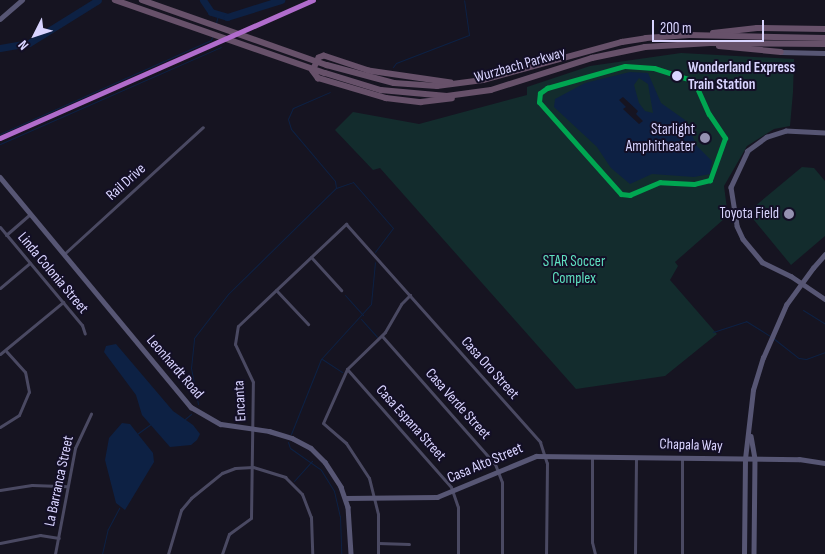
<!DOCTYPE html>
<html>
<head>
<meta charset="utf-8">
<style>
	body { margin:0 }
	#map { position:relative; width:825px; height:554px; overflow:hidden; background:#161421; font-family:"Sofia Sans Condensed",sans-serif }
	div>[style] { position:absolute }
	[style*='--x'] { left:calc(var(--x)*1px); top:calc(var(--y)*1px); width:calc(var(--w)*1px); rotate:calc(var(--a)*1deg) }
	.green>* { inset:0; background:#132c2d }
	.water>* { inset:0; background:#0d2144 }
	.pier>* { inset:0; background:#161421 }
	.stream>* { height:1px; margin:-0.5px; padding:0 0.5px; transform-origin:0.5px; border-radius:0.5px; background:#0d2144 }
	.river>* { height:7px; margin:-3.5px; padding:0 3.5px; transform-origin:3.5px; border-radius:3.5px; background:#0d2144 }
	.street>* { height:3px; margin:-1.5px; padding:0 1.5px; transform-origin:1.5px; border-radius:1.5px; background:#4a4962 }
	.secondary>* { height:4.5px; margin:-2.25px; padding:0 2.25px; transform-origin:2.25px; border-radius:2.25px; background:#575674 }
	.highway>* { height:5.5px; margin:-2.75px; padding:0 2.75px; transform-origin:2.75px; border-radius:2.75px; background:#67516a }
	.secondary-bridge>* { height:4.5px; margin:-2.25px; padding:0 2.25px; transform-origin:2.25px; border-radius:2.25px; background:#575674 }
	.highway-bridge>* { height:5.5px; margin:-2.75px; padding:0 2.75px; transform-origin:2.75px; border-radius:2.75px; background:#67516a }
	.rail-1>* { height:5px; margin:-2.5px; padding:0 2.5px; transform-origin:2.5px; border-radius:2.5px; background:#00a651 }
	.rail-2>* { height:5px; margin:-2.5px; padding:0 2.5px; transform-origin:2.5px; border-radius:2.5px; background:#b06ccc }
	.dots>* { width:14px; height:14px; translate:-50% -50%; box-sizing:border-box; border:2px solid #130f26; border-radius:50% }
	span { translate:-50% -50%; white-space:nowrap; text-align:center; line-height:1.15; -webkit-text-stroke:4px #130f26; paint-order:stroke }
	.street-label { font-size:15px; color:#d9d4ff }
	.stop-label { font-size:15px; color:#d9d4ff; font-weight:700 }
	.left { translate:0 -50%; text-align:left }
	.poi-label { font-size:15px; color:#d9d4ff }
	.right { translate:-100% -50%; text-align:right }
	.park-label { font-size:15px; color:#5fe0c0 }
	.north { position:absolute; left:10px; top:10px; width:50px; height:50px; -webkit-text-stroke:4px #130f26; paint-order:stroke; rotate:229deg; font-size:14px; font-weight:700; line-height:20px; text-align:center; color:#d9d4ff }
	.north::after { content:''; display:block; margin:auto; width:18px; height:22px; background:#d9d4ff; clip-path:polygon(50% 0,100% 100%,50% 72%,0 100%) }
	.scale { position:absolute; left:652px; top:20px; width:112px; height:22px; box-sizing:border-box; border:2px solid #d9d4ff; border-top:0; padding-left:6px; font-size:15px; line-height:18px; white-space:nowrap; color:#d9d4ff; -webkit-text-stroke:4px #130f26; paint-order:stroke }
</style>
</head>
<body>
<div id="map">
	<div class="green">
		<div style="clip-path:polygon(681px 53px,794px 59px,793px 92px,790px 126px,774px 129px,747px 146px,724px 186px,727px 209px,724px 219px,675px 262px,678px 266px,670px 280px,717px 334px,665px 376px,576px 389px,380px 168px,373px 170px,335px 130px,353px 112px,419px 124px,527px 95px,527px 87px,590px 66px)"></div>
		<div style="clip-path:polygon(802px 167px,814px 168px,825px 181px,825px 236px,791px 265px,754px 220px,754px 207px)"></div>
	</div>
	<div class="water">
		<div style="clip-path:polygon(evenodd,630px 72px,648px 73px,661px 103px,685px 120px,697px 146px,712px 161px,710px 174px,694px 177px,652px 174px,630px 184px,611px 168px,597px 147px,554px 107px,555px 99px,585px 83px,630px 72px,639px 78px,648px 84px,653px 113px,645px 111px,639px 103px,634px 85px,639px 78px)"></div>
		<div style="clip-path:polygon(116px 344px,173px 411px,193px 425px,200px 434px,197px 440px,191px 445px,170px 447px,142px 415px,136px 395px,104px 352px,106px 346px)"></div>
		<div style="clip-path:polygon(122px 423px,130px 424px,141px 438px,153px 453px,154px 462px,125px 510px,116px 503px,105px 460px,109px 438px)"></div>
	</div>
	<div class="pier">
		<div style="clip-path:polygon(623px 97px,638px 111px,636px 114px,643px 121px,639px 124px,623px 109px,626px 107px,619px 100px)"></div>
	</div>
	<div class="stream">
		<div style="--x:216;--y:23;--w:8;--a:-76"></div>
		<div style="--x:393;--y:67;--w:5;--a:-53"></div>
		<div style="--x:396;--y:63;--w:78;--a:-21"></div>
		<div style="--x:469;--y:35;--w:35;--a:-98"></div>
		<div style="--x:0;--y:134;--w:231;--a:-24"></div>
		<div style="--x:211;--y:40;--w:3;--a:-72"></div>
		<div style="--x:0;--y:144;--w:241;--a:-23.7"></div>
		<div style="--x:336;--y:188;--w:18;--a:-19"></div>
		<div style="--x:353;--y:182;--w:61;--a:49"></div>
		<div style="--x:393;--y:228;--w:30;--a:127"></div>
		<div style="--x:345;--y:295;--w:27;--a:48"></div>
		<div style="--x:803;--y:310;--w:26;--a:32"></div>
		<div style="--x:361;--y:319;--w:24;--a:48"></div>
		<div style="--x:713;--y:332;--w:35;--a:-18"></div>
		<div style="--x:746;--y:321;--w:28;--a:32"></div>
		<div style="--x:773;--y:338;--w:33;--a:38"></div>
		<div style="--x:799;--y:358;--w:7;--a:8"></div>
		<div style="--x:806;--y:359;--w:20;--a:-20"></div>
		<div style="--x:322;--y:359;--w:24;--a:33"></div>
		<div style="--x:198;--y:404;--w:37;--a:-101"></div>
		<div style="--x:191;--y:368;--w:30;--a:-84"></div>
		<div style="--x:194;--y:338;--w:56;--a:-52.3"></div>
		<div style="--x:228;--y:294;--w:151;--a:-44.5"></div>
		<div style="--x:336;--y:188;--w:7;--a:-98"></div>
		<div style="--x:335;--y:181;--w:68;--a:-130.2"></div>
		<div style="--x:291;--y:129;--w:10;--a:-107"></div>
		<div style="--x:288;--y:119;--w:12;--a:-66"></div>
		<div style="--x:293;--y:108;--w:40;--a:-23.4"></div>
		<div style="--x:185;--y:419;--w:8;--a:-40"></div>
		<div style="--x:137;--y:434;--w:17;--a:-36"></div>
		<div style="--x:291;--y:434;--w:81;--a:-68.2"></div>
		<div style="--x:321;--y:359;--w:74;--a:-47.7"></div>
		<div style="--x:371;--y:304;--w:42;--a:-84.6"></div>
		<div style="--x:288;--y:442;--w:6;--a:72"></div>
		<div style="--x:290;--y:448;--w:38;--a:35"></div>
		<div style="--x:321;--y:470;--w:25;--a:58"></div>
		<div style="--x:334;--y:491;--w:26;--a:77"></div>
		<div style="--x:340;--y:516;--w:38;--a:88"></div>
		<div style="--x:294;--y:481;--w:27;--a:-48"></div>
		<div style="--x:102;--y:554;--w:26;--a:-77"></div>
		<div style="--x:108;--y:529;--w:24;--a:-62"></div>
	</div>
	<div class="river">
		<div style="--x:203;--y:0;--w:14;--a:56"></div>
		<div style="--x:211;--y:12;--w:17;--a:17"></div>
		<div style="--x:227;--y:17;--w:57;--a:-17.5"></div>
		<div style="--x:0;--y:48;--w:29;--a:-10"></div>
		<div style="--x:29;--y:43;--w:81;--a:-31.9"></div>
	</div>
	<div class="street">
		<div style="--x:0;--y:227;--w:128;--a:50.1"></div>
		<div style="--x:82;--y:325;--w:9;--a:72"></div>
		<div style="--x:6;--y:235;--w:32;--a:-41"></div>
		<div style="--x:64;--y:254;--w:188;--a:-42.4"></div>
		<div style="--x:311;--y:257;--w:45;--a:47.7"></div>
		<div style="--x:0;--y:288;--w:39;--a:-40"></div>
		<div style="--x:276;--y:290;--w:47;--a:46.7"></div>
		<div style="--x:382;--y:336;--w:171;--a:48.6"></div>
		<div style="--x:495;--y:464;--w:19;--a:69"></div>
		<div style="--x:502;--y:482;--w:72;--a:90"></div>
		<div style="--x:0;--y:354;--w:82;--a:-39.5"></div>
		<div style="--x:347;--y:369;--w:157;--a:48.6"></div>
		<div style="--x:451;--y:487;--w:21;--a:71"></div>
		<div style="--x:458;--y:507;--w:47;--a:90"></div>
		<div style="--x:0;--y:427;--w:22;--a:-32"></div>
		<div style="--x:19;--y:415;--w:25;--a:-67"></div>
		<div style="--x:29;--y:392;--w:20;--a:-101"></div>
		<div style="--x:25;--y:372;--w:28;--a:-132"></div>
		<div style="--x:592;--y:456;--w:86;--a:90"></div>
		<div style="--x:592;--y:542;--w:12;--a:76"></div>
		<div style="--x:0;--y:490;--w:32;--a:-9"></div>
		<div style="--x:32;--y:485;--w:35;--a:2"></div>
		<div style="--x:0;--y:543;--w:41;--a:-11.3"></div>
		<div style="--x:40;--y:535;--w:19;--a:9"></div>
		<div style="--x:378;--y:543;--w:31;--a:2"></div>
		<div style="--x:55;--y:554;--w:108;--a:-79.3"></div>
		<div style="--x:75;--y:448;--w:38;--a:-65"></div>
		<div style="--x:168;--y:554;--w:46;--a:-73.5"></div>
		<div style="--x:181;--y:510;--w:16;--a:-50"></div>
		<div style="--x:191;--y:498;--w:40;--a:-39"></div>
		<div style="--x:222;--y:473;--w:14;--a:-21"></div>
		<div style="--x:235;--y:468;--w:18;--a:-3"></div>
		<div style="--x:253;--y:467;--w:34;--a:17"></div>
		<div style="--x:285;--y:477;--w:24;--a:45"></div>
		<div style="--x:302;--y:494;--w:25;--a:69"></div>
		<div style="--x:311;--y:517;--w:37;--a:88"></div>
		<div style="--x:222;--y:554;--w:21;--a:-71"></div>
		<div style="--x:229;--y:534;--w:27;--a:-36"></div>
		<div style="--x:251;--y:518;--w:136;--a:-89.2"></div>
		<div style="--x:253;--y:382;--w:42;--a:-115.3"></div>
		<div style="--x:235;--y:344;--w:18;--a:-81"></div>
		<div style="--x:238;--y:326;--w:149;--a:-43.4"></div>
		<div style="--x:346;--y:224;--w:292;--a:48.3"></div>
		<div style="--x:540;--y:442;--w:22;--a:72"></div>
		<div style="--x:547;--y:463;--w:91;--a:90.6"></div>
		<div style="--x:378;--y:554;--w:40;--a:-90"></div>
		<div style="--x:378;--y:514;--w:37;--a:-104"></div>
		<div style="--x:369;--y:478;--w:42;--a:-123.3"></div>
		<div style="--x:346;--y:443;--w:30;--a:-139"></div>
		<div style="--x:323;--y:423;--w:59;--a:-66"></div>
		<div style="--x:347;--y:369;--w:53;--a:-44.2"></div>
		<div style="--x:385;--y:332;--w:32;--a:-60"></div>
		<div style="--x:401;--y:304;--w:13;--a:-45"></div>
		<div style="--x:635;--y:554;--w:97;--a:-89.4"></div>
		<div style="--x:682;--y:554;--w:96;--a:-90"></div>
	</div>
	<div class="secondary">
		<div style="--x:0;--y:19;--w:29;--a:-41"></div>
		<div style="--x:781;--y:52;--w:44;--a:1.3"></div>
		<div style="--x:825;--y:133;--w:39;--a:-177"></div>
		<div style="--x:786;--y:131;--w:20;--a:162"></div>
		<div style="--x:767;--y:137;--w:24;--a:144"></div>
		<div style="--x:748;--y:151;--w:40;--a:115"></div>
		<div style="--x:731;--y:187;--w:39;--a:81"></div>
		<div style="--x:737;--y:226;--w:14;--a:65"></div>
		<div style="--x:743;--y:239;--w:30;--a:50"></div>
		<div style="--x:762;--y:262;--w:32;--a:26"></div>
		<div style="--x:791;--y:276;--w:41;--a:34.1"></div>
		<div style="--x:0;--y:177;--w:299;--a:50.3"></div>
		<div style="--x:191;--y:407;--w:34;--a:30"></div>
		<div style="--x:221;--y:424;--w:49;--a:8.3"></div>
		<div style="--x:269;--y:431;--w:24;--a:17"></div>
		<div style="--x:292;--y:438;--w:21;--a:28"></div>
		<div style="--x:311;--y:448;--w:20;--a:45"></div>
		<div style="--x:325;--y:462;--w:30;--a:57"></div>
		<div style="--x:341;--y:487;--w:21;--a:71"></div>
		<div style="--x:348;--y:507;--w:47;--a:86.3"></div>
		<div style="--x:813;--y:268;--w:18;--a:-49"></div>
		<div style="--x:751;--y:436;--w:23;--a:80"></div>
		<div style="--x:755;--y:459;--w:95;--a:90.6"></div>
		<div style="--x:345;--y:498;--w:92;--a:-0.6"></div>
		<div style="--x:437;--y:497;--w:107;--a:-22.5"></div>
		<div style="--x:536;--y:456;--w:263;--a:0.7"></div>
		<div style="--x:799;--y:459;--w:26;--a:9"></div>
		<div style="--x:744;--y:554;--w:95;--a:-89.4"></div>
		<div style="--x:745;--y:459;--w:69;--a:-83.4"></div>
		<div style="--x:753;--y:390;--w:34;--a:-73"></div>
	</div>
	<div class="highway">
		<div style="--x:713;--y:33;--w:44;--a:-6.5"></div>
		<div style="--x:757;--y:28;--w:68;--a:0.8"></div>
		<div style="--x:719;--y:46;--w:62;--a:5.5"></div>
		<div style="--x:327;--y:65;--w:69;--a:15"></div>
		<div style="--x:394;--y:83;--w:43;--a:4"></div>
		<div style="--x:437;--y:86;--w:46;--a:-7.4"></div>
		<div style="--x:483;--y:80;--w:144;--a:-15.3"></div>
		<div style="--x:622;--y:42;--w:24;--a:-9"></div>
		<div style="--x:646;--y:38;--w:43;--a:-4"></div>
		<div style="--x:689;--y:35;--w:136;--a:1.3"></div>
		<div style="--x:325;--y:73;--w:59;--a:16.9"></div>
		<div style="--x:381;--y:90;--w:66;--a:5.2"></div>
		<div style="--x:447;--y:96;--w:44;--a:-7.8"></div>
		<div style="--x:491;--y:90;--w:106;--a:-17.6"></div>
		<div style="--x:592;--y:58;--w:54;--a:-11.7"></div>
		<div style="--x:645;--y:47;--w:65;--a:-3.5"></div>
		<div style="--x:710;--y:43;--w:115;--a:0.5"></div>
		<div style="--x:451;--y:83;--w:83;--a:-171.7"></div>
		<div style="--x:369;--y:71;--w:47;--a:-161.6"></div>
		<div style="--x:324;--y:56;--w:5;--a:158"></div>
		<div style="--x:319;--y:58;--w:14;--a:115"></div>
		<div style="--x:313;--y:71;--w:9;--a:54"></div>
		<div style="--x:318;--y:78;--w:71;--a:16.4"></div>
		<div style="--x:386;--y:98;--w:35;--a:7"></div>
		<div style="--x:421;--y:102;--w:31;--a:-7"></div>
	</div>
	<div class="secondary-bridge">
		<div style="--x:763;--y:358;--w:58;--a:-66.5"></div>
		<div style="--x:786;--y:305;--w:46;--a:-53.9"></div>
	</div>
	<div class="highway-bridge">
		<div style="--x:115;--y:0;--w:222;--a:19.2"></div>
		<div style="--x:142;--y:0;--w:196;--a:19.4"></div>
	</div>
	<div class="rail-1">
		<div style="--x:625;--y:66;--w:29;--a:4"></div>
		<div style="--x:654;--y:68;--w:42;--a:18"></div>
		<div style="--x:694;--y:81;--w:36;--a:66"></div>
		<div style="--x:709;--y:114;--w:29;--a:56"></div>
		<div style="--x:725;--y:138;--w:45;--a:109.7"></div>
		<div style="--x:710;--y:180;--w:16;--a:166"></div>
		<div style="--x:694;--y:184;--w:34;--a:-177"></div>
		<div style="--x:660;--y:182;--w:33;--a:157"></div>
		<div style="--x:630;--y:195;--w:9;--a:-174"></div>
		<div style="--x:621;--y:194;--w:123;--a:-131.7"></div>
		<div style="--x:539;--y:102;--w:9;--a:-84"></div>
		<div style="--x:540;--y:93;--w:9;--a:-36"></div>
		<div style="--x:547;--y:88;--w:81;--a:-15.8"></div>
	</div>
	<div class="rail-2">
		<div style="--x:0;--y:138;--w:342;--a:-23.8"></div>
	</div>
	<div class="dots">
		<div style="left:677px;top:76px;background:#d9d4ff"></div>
		<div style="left:705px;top:138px;background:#9591b1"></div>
		<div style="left:789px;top:214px;background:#9591b1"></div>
	</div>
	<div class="street-label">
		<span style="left:520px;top:65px;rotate:-16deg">Wurzbach Parkway</span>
		<span style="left:126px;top:182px;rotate:-42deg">Rail Drive</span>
		<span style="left:53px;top:273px;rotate:50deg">Linda Colonia Street</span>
		<span style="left:175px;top:367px;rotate:49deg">Leonhardt Road</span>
		<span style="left:490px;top:368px;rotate:48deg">Casa Oro Street</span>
		<span style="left:240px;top:401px;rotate:-93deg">Encanta</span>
		<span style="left:458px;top:404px;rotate:48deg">Casa Verde Street</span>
		<span style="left:411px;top:423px;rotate:48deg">Casa Espana Street</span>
		<span style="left:691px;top:445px;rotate:2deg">Chapala Way</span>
		<span style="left:485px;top:463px;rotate:-23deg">Casa Alto Street</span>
		<span style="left:59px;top:481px;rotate:-78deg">La Barranca Street</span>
	</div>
	<div class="stop-label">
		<span class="left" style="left:688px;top:76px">Wonderland Express<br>Train Station</span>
	</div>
	<div class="poi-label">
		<span class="right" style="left:695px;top:138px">Starlight<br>Amphitheater</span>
		<span class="right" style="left:779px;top:214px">Toyota Field</span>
	</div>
	<div class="park-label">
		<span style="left:574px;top:270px">STAR Soccer<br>Complex</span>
	</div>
	<div class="north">N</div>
	<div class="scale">200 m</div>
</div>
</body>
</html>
